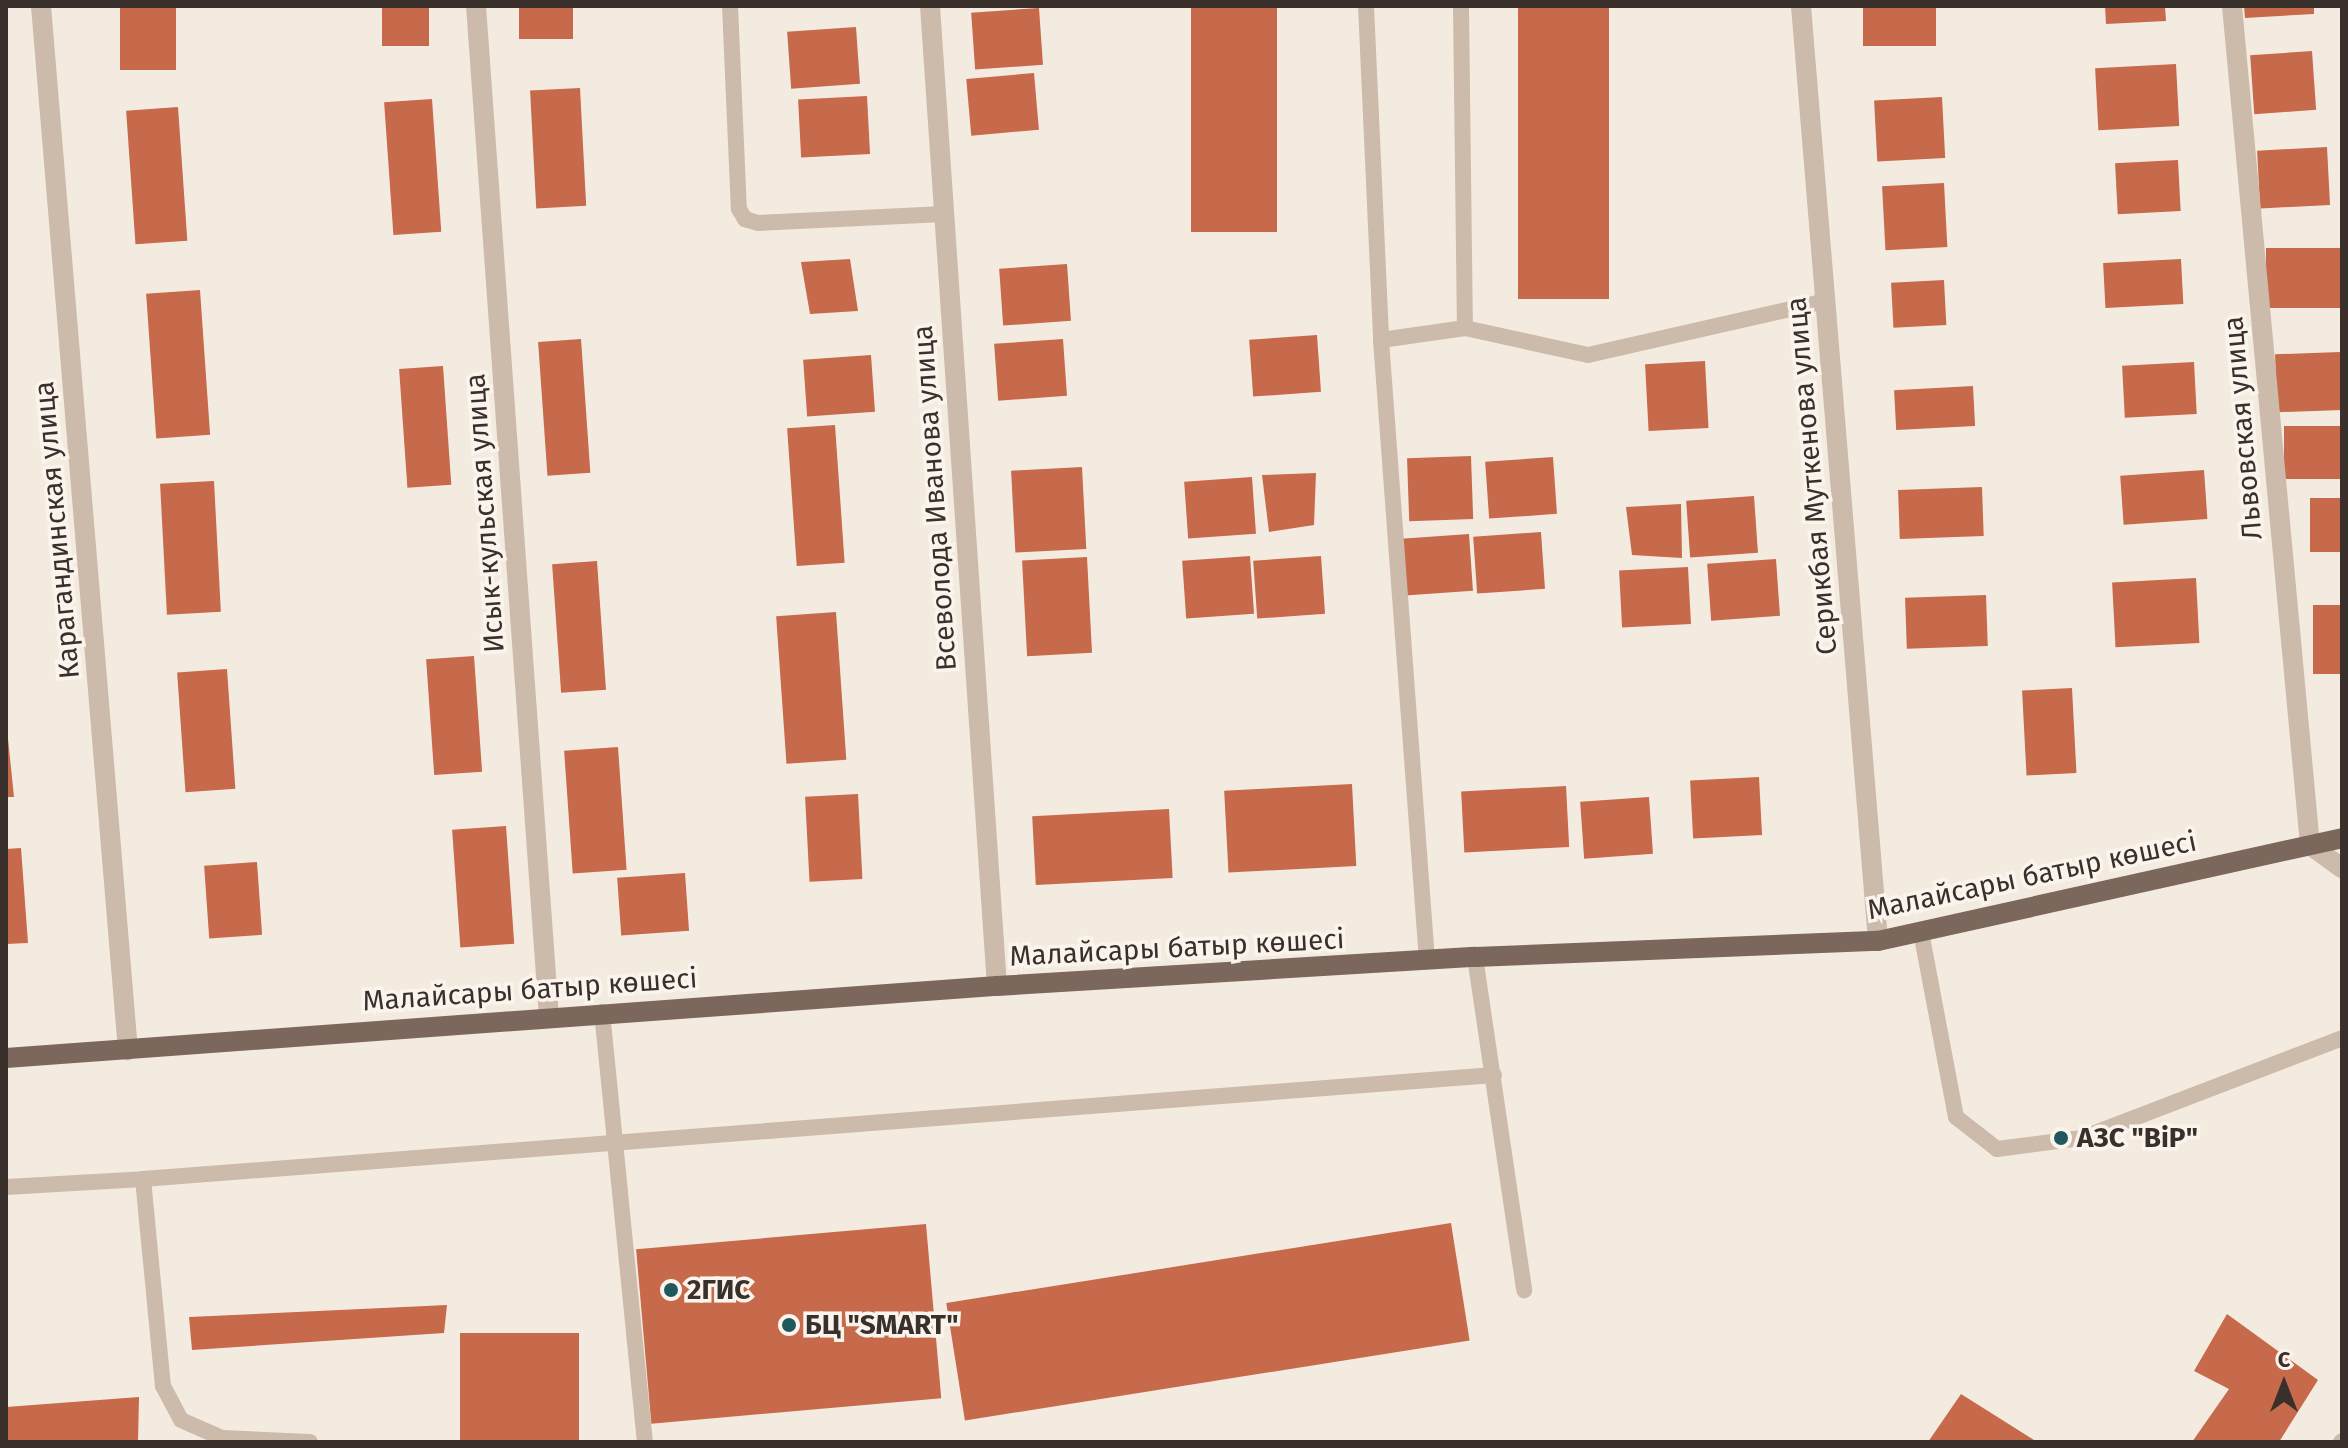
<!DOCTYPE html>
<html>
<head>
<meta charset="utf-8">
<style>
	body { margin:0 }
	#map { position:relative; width:2348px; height:1448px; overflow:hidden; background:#f4ebe0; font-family:"Fira Sans",sans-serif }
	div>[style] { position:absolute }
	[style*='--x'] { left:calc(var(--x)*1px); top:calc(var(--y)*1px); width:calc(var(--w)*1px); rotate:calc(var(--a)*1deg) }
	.building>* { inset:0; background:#c7694b; transform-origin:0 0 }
	.lane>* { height:16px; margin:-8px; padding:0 8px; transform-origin:8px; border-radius:8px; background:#ccbbab }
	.street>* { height:20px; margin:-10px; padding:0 10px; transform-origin:10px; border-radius:10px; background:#ccbbab }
	.primary>* { height:20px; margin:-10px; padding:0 10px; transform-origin:10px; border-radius:10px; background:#7c675c }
	.dots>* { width:22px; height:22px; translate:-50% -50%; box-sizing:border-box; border:4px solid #fbf4ed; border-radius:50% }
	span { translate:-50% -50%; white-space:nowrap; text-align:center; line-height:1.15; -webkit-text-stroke:7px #fbf4ed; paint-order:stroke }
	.street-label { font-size:28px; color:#3a302b }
	.poi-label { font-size:28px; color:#3a302b; font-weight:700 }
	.left { translate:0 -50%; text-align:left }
	.frame { position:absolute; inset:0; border:8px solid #3a302b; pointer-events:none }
	.north { position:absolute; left:2244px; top:1344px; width:80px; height:80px; -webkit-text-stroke:6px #fbf4ed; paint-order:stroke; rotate:0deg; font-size:22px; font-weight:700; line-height:32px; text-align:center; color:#3a302b }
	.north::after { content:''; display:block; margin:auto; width:28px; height:36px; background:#3a302b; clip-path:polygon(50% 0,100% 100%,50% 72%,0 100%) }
</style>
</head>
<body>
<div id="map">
	<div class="building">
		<div style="left:120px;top:6px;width:56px;height:64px"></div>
		<div style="left:382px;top:6px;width:47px;height:40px"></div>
		<div style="left:519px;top:6px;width:54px;height:33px"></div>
		<div style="left:1191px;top:6px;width:86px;height:226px"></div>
		<div style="left:1518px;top:6px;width:91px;height:293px"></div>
		<div style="left:1863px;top:6px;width:73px;height:40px"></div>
		<div style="clip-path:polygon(2105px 6px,2165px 6px,2166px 21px,2106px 24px)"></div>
		<div style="clip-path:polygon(2244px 6px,2314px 6px,2314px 14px,2245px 18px)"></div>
		<div style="left:1039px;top:8px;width:57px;height:68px;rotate:86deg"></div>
		<div style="left:856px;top:27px;width:57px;height:69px;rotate:86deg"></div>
		<div style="left:2312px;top:51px;width:59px;height:62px;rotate:86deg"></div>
		<div style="left:2176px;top:64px;width:62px;height:81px;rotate:87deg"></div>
		<div style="left:1034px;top:73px;width:57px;height:68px;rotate:85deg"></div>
		<div style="left:580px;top:88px;width:118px;height:50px;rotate:87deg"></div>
		<div style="left:867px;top:96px;width:58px;height:69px;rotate:87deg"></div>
		<div style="left:1942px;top:97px;width:61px;height:68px;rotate:87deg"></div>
		<div style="left:432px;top:99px;width:133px;height:48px;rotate:86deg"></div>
		<div style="left:178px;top:107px;width:134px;height:52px;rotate:86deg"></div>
		<div style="left:2327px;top:147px;width:58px;height:70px;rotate:87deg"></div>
		<div style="left:2178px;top:160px;width:51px;height:63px;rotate:87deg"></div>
		<div style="left:1944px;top:183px;width:64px;height:62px;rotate:87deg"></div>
		<div style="left:2342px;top:248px;width:60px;height:76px;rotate:90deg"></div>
		<div style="clip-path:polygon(850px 259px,858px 311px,810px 314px,801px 262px)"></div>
		<div style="left:2181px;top:259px;width:45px;height:78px;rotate:87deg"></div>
		<div style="left:1067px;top:264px;width:57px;height:68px;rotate:86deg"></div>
		<div style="left:1944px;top:280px;width:45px;height:53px;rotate:87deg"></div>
		<div style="left:200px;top:290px;width:145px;height:54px;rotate:86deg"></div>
		<div style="left:1317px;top:335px;width:57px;height:68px;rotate:86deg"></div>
		<div style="left:581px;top:339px;width:134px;height:43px;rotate:86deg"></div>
		<div style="left:1063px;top:339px;width:57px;height:69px;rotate:86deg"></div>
		<div style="left:2340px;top:352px;width:58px;height:65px;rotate:88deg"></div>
		<div style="left:871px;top:355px;width:57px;height:68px;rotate:86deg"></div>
		<div style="left:1705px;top:361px;width:67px;height:60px;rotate:87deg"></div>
		<div style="left:2194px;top:362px;width:52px;height:72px;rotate:87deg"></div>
		<div style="left:443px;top:366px;width:119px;height:44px;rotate:86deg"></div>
		<div style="left:1973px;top:386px;width:40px;height:79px;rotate:87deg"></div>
		<div style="left:835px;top:425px;width:138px;height:48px;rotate:86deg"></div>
		<div style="left:2342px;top:426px;width:53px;height:58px;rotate:90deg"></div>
		<div style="left:1471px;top:456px;width:63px;height:64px;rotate:88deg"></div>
		<div style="left:1553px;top:457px;width:57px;height:68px;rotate:86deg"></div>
		<div style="left:1082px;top:467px;width:82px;height:71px;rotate:87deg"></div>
		<div style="left:2204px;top:470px;width:49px;height:84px;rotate:86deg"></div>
		<div style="clip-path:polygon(1316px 473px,1314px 525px,1269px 532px,1262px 475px)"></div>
		<div style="left:1252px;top:477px;width:57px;height:68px;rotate:86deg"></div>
		<div style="left:214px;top:481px;width:131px;height:54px;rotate:87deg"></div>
		<div style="left:1982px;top:487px;width:49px;height:84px;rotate:88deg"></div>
		<div style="left:1754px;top:496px;width:57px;height:68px;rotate:86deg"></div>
		<div style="left:2342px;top:498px;width:54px;height:32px;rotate:90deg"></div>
		<div style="clip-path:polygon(1681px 504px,1682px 558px,1632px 555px,1626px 507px)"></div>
		<div style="left:1541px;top:532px;width:57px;height:68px;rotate:86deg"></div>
		<div style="left:1469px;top:534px;width:57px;height:68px;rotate:86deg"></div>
		<div style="left:1250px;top:556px;width:58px;height:68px;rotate:86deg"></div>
		<div style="left:1321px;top:556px;width:58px;height:68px;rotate:86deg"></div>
		<div style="left:1087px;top:557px;width:96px;height:65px;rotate:87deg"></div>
		<div style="left:1776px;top:559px;width:57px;height:69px;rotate:86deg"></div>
		<div style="left:597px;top:561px;width:129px;height:45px;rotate:86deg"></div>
		<div style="left:1688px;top:567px;width:57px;height:69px;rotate:87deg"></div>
		<div style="left:2196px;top:578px;width:65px;height:84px;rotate:87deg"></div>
		<div style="left:1986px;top:595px;width:51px;height:81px;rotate:88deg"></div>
		<div style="left:2342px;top:605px;width:69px;height:29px;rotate:90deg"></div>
		<div style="left:836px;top:612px;width:148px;height:60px;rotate:86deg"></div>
		<div style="left:474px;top:656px;width:116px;height:48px;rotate:86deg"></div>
		<div style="left:227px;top:669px;width:120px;height:50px;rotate:86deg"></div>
		<div style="left:2072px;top:688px;width:85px;height:50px;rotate:87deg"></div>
		<div style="clip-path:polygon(6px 719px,14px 797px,6px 797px)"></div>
		<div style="left:618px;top:747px;width:123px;height:54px;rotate:86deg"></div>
		<div style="left:1759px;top:777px;width:58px;height:69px;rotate:87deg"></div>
		<div style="left:1352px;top:784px;width:82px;height:128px;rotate:87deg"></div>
		<div style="left:1566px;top:786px;width:61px;height:105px;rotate:87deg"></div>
		<div style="left:858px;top:794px;width:85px;height:53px;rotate:87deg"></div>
		<div style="left:1649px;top:797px;width:57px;height:69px;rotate:86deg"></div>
		<div style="left:1169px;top:809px;width:69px;height:137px;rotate:87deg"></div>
		<div style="left:506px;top:826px;width:118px;height:54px;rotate:86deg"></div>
		<div style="clip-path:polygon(21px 848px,28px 943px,6px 944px,6px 849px)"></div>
		<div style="left:257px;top:862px;width:73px;height:53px;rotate:86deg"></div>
		<div style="left:685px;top:873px;width:58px;height:68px;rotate:86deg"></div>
		<div style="left:1451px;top:1223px;width:119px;height:511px;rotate:81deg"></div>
		<div style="left:926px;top:1224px;width:175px;height:291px;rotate:85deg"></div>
		<div style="clip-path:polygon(447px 1305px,444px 1333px,192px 1350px,189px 1317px)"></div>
		<div style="clip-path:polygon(2227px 1314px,2318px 1380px,2279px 1442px,2192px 1442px,2229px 1389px,2194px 1371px)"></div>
		<div style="left:460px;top:1333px;width:119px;height:109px"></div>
		<div style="clip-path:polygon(1961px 1394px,2037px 1442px,1928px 1442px)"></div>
		<div style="clip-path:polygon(139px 1397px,138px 1442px,6px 1442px,6px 1407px)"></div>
	</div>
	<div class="lane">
		<div style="--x:730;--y:6;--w:203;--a:87.5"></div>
		<div style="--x:739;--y:209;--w:12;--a:59"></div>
		<div style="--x:745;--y:219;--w:14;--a:17"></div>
		<div style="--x:758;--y:223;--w:186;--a:-2.8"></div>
		<div style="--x:1366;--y:6;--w:334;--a:87.4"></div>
		<div style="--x:1381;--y:340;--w:623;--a:85.76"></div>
		<div style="--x:1461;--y:6;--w:322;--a:89.3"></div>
		<div style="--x:1381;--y:340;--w:85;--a:-8.1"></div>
		<div style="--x:1465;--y:328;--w:126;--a:12.4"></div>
		<div style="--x:1588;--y:355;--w:244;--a:-12.8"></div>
		<div style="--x:1921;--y:932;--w:188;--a:79.3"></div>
		<div style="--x:1956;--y:1117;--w:52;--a:38"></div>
		<div style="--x:1997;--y:1149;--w:86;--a:-7.4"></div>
		<div style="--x:2082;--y:1138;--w:279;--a:-21"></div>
		<div style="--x:1475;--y:957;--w:337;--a:81.6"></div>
		<div style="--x:602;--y:1012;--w:432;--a:84.3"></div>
		<div style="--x:143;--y:1179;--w:1355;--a:-4.4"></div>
		<div style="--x:6;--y:1187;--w:137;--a:-3.3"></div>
		<div style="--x:143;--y:1179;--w:208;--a:84.5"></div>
		<div style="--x:163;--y:1386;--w:38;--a:62"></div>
		<div style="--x:181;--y:1420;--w:45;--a:23.7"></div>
		<div style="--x:222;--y:1438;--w:88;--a:2.6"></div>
		<div style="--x:2341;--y:1442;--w:1;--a:-45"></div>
	</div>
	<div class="street">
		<div style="--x:41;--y:6;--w:1048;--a:85.24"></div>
		<div style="--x:476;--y:6;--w:1013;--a:85.87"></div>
		<div style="--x:930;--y:6;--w:982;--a:86.09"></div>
		<div style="--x:1801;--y:6;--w:938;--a:85.29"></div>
		<div style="--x:2232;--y:6;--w:843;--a:84.69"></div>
		<div style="--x:2310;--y:845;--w:39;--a:36"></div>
	</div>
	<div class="primary">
		<div style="--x:6;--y:1058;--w:994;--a:-4.16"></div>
		<div style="--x:997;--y:986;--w:479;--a:-3.5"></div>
		<div style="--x:1475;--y:957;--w:403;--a:-2.3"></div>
		<div style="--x:1878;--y:941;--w:475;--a:-12.5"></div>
	</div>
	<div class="dots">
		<div style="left:2061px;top:1138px;background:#1f585d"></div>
		<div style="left:671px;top:1290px;background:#1f585d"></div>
		<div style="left:789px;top:1325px;background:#1f585d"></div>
	</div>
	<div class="street-label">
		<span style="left:2243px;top:428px;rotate:-95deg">Львовская улица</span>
		<span style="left:1812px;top:476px;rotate:-95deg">Серикбая Муткенова улица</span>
		<span style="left:935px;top:498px;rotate:-94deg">Всеволода Иванова улица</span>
		<span style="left:485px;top:513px;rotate:-94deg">Исык-кульская улица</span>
		<span style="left:57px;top:530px;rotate:-95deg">Карагандинская улица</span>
		<span style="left:2032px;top:876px;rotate:-12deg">Малайсары батыр көшесі</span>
		<span style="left:1177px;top:948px;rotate:-3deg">Малайсары батыр көшесі</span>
		<span style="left:530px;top:990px;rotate:-4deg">Малайсары батыр көшесі</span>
	</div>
	<div class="poi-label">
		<span class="left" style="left:2077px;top:1138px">АЗС "BiP"</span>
		<span class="left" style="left:687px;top:1290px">2ГИС</span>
		<span class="left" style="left:805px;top:1325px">БЦ "SMART"</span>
	</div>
	<div class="frame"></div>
	<div class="north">С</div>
</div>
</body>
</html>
